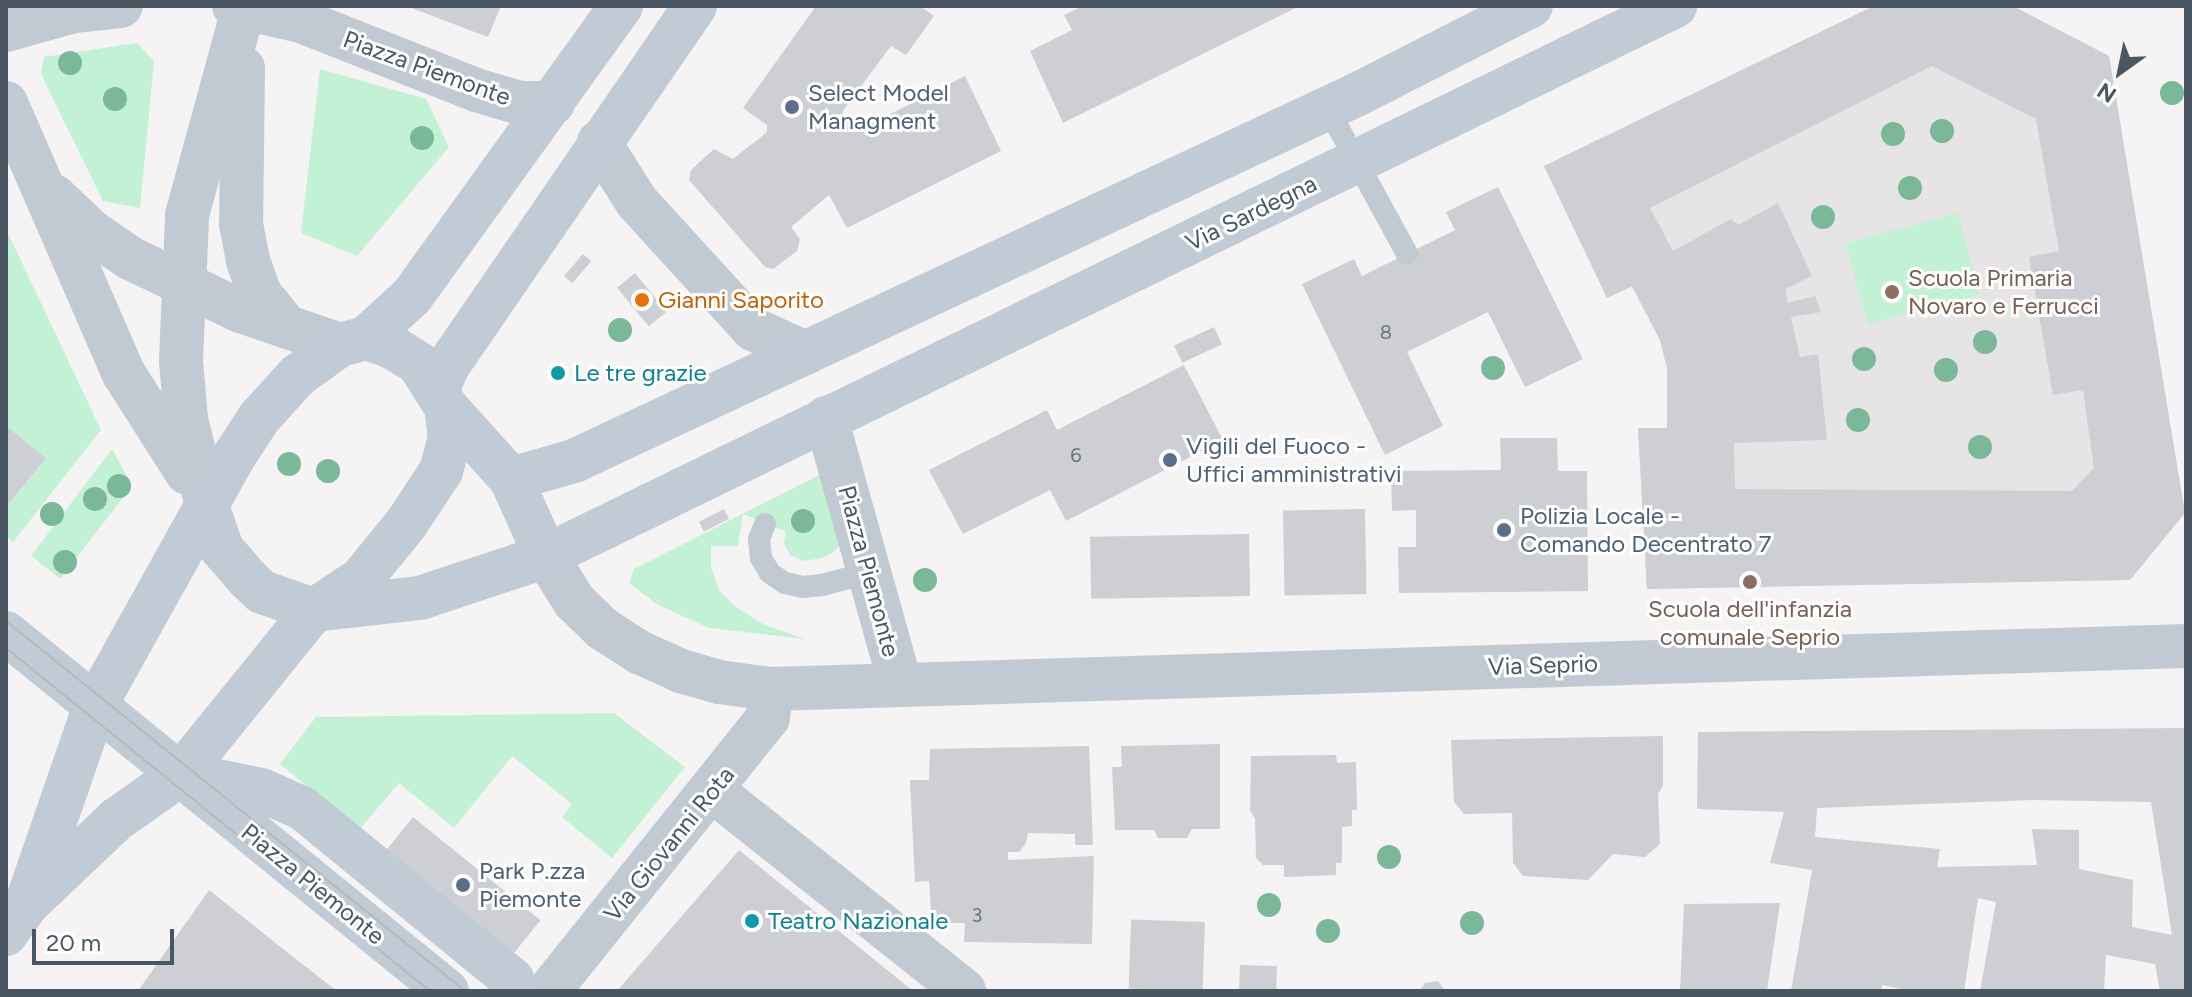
<!DOCTYPE html>
<html>
<head>
<meta charset="utf-8">
<style>
	body { margin:0 }
	#map { position:relative; width:2192px; height:997px; overflow:hidden; background:#f5f3f3; font-family:Figtree,sans-serif }
	div>[style] { position:absolute }
	[style*='--x'] { left:calc(var(--x)*1px); top:calc(var(--y)*1px); width:calc(var(--w)*1px); rotate:calc(var(--a)*1deg) }
	.education>* { inset:0; background:#e6e4e5 }
	.green>* { inset:0; background:#c3f1d5; transform-origin:0 0 }
	.building>* { inset:0; background:#cdcfd5; transform-origin:0 0 }
	.lane>* { height:22px; margin:-11px; padding:0 11px; transform-origin:11px; border-radius:11px; background:#c1cad2 }
	.street>* { height:44px; margin:-22px; padding:0 22px; transform-origin:22px; border-radius:22px; background:#c1cad2 }
	.secondary>* { height:44px; margin:-22px; padding:0 22px; transform-origin:22px; border-radius:22px; background:#c1cbd6 }
	.tram>* { height:2px; margin:-1px; padding:0 1px; transform-origin:1px; border-radius:1px; background:#b5b8bd }
	.trees>* { width:24px; height:24px; margin:-12px; border-radius:50%; background:#7bb799 }
	.dots>* { width:22px; height:22px; translate:-50% -50%; box-sizing:border-box; border:4px solid #fff; border-radius:50% }
	span { translate:-50% -50%; white-space:nowrap; text-align:center; line-height:1.15; -webkit-text-stroke:6px #fff; paint-order:stroke }
	.number-label { font-size:20px; color:#6b747e }
	.number-label span { -webkit-text-stroke-width:0 }
	.street-label { font-size:24px; color:#4a5661 }
	.service-label { font-size:24px; color:#4e5e75 }
	.left { translate:0 -50%; text-align:left }
	.education-label { font-size:24px; color:#785e54 }
	.food-label { font-size:24px; color:#c56008 }
	.culture-label { font-size:24px; color:#0d838f }
	.frame { position:absolute; inset:0; border:8px solid #4a5661; pointer-events:none }
	.north { position:absolute; left:2080px; top:32px; width:80px; height:80px; -webkit-text-stroke:6px #fff; paint-order:stroke; rotate:213deg; font-size:22px; font-weight:700; line-height:32px; text-align:center; color:#4a5661 }
	.north::after { content:''; display:block; margin:auto; width:28px; height:36px; background:#4a5661; clip-path:polygon(50% 0,100% 100%,50% 72%,0 100%) }
	.scale { position:absolute; left:32px; top:929px; width:142px; height:36px; box-sizing:border-box; border:4px solid #4a5661; border-top:0; padding-left:10px; font-size:24px; line-height:28px; white-space:nowrap; color:#4a5661; -webkit-text-stroke:6px #fff; paint-order:stroke }
</style>
</head>
<body>
<div id="map">
	<div class="education">
		<div style="clip-path:polygon(1874px 6px,2012px 6px,2109px 56px,2185px 513px,2130px 580px,1647px 589px,1638px 428px,1667px 428px,1667px 368px,1660px 340px,1632px 287px,1607px 298px,1544px 166px)"></div>
	</div>
	<div class="green">
		<div style="clip-path:polygon(137px 43px,154px 61px,140px 208px,103px 201px,41px 74px,44px 57px)"></div>
		<div style="clip-path:polygon(320px 69px,426px 99px,449px 147px,357px 256px,301px 233px)"></div>
		<div style="left:1958px;top:213px;width:84px;height:116px;rotate:75deg"></div>
		<div style="clip-path:polygon(6px 229px,101px 430px,13px 542px,6px 536px,6px 507px,46px 458px,6px 426px)"></div>
		<div style="clip-path:polygon(112px 449px,132px 486px,60px 579px,31px 556px)"></div>
		<div style="clip-path:polygon(826px 474px,845px 536px,835px 551px,823px 558px,803px 561px,790px 555px,784px 544px,786px 532px,743px 514px,738px 546px,711px 546px,711px 567px,719px 590px,736px 607px,765px 625px,805px 639px,709px 628px,658px 605px,629px 583px,634px 569px,819px 475px)"></div>
		<div style="clip-path:polygon(614px 713px,685px 767px,612px 858px,562px 817px,572px 804px,512px 756px,454px 828px,399px 783px,359px 830px,280px 764px,316px 717px)"></div>
	</div>
	<div class="building">
		<div style="clip-path:polygon(406px 6px,501px 6px,488px 37px)"></div>
		<div style="clip-path:polygon(816px 6px,920px 6px,934px 16px,906px 55px,891px 46px,842px 112px,855px 132px,965px 76px,1001px 151px,847px 228px,829px 195px,791px 227px,800px 239px,797px 251px,773px 269px,765px 267px,689px 180px,691px 170px,714px 149px,733px 159px,767px 132px,767px 125px,743px 108px)"></div>
		<div style="clip-path:polygon(1083px 6px,1300px 6px,1063px 123px,1030px 51px,1072px 30px,1064px 15px)"></div>
		<div style="clip-path:polygon(evenodd,1874px 6px,2013px 6px,2109px 56px,2185px 513px,2130px 580px,1647px 589px,1638px 428px,1667px 428px,1667px 368px,1660px 340px,1632px 286px,1607px 298px,1544px 166px,1874px 6px,1932px 66px,2036px 119px,2059px 251px,2029px 257px,2053px 395px,2083px 390px,2094px 468px,2072px 491px,1735px 489px,1734px 443px,1827px 440px,1818px 354px,1800px 357px,1791px 317px,1821px 312px,1815px 296px,1788px 303px,1785px 289px,1812px 276px,1778px 203px,1738px 225px,1731px 219px,1673px 251px,1650px 208px,1932px 66px)"></div>
		<div style="clip-path:polygon(1498px 187px,1583px 359px,1525px 387px,1488px 312px,1407px 352px,1443px 426px,1385px 455px,1302px 284px,1354px 259px,1362px 276px,1455px 230px,1446px 212px)"></div>
		<div style="left:583px;top:254px;width:11px;height:29px;rotate:41deg"></div>
		<div style="left:635px;top:273px;width:50px;height:23px;rotate:51deg"></div>
		<div style="left:1214px;top:327px;width:19px;height:44px;rotate:65deg"></div>
		<div style="clip-path:polygon(1184px 365px,1223px 440px,1066px 521px,1050px 490px,963px 534px,929px 470px,1047px 410px,1057px 430px)"></div>
		<div style="clip-path:polygon(6px 426px,46px 458px,6px 507px)"></div>
		<div style="clip-path:polygon(1500px 438px,1557px 438px,1558px 471px,1587px 471px,1588px 591px,1399px 593px,1398px 547px,1416px 547px,1416px 510px,1392px 511px,1391px 471px,1501px 470px)"></div>
		<div style="left:724px;top:509px;width:11px;height:28px;rotate:63deg"></div>
		<div style="left:1365px;top:509px;width:85px;height:82px;rotate:89deg"></div>
		<div style="left:1249px;top:534px;width:62px;height:159px;rotate:89deg"></div>
		<div style="clip-path:polygon(evenodd,2186px 728px,2186px 991px,2160px 991px,2155px 964px,2106px 955px,2104px 991px,1980px 991px,1996px 902px,1978px 898px,1964px 991px,1910px 991px,1882px 985px,1881px 991px,1791px 991px,1812px 870px,1770px 863px,1784px 812px,1697px 809px,1698px 732px,2186px 728px,2033px 800px,2151px 802px,2172px 935px,2132px 927px,2133px 880px,2079px 869px,2079px 830px,2032px 829px,2037px 865px,1937px 867px,1940px 849px,1815px 837px,1817px 808px,2033px 800px)"></div>
		<div style="clip-path:polygon(1663px 736px,1663px 786px,1658px 794px,1660px 844px,1645px 857px,1613px 854px,1588px 880px,1523px 876px,1513px 863px,1512px 813px,1464px 814px,1454px 802px,1451px 740px)"></div>
		<div style="clip-path:polygon(1220px 744px,1220px 829px,1192px 829px,1187px 838px,1158px 838px,1154px 830px,1115px 830px,1112px 767px,1122px 767px,1121px 746px)"></div>
		<div style="clip-path:polygon(1089px 746px,1093px 845px,1075px 845px,1075px 834px,1028px 833px,1026px 843px,1019px 852px,1008px 852px,1008px 860px,1094px 856px,1092px 944px,964px 942px,965px 923px,932px 923px,929px 881px,915px 882px,910px 780px,929px 780px,930px 749px)"></div>
		<div style="clip-path:polygon(1336px 755px,1337px 763px,1356px 762px,1357px 810px,1352px 810px,1352px 826px,1342px 827px,1342px 863px,1336px 863px,1336px 875px,1284px 877px,1284px 865px,1263px 865px,1256px 858px,1255px 819px,1250px 810px,1251px 756px)"></div>
		<div style="left:413px;top:817px;width:164px;height:43px;rotate:39deg"></div>
		<div style="clip-path:polygon(739px 850px,913px 991px,617px 991px)"></div>
		<div style="clip-path:polygon(209px 890px,292px 956px,337px 991px,138px 991px)"></div>
		<div style="clip-path:polygon(1780px 903px,1767px 991px,1680px 991px,1684px 904px)"></div>
		<div style="left:1205px;top:922px;width:69px;height:74px;rotate:92deg"></div>
		<div style="left:1240px;top:965px;width:37px;height:26px;rotate:2deg"></div>
		<div style="clip-path:polygon(1438px 981px,1445px 991px,1419px 991px,1425px 983px)"></div>
	</div>
	<div class="lane">
		<div style="--x:1327;--y:107;--w:167;--a:61.4"></div>
		<div style="--x:765;--y:524;--w:16;--a:112"></div>
		<div style="--x:759;--y:539;--w:19;--a:84"></div>
		<div style="--x:761;--y:558;--w:17;--a:59"></div>
		<div style="--x:770;--y:573;--w:18;--a:34"></div>
		<div style="--x:785;--y:583;--w:18;--a:13"></div>
		<div style="--x:803;--y:587;--w:19;--a:-6"></div>
		<div style="--x:822;--y:585;--w:51;--a:-14.9"></div>
	</div>
	<div class="street">
		<div style="--x:234;--y:6;--w:69;--a:12.6"></div>
		<div style="--x:301;--y:21;--w:188;--a:21.5"></div>
		<div style="--x:476;--y:90;--w:46;--a:16.5"></div>
		<div style="--x:520;--y:103;--w:33;--a:0"></div>
		<div style="--x:6;--y:30;--w:71;--a:-15.6"></div>
		<div style="--x:74;--y:11;--w:47;--a:-6.1"></div>
		<div style="--x:243;--y:68;--w:156;--a:90.7"></div>
		<div style="--x:241;--y:224;--w:38;--a:79"></div>
		<div style="--x:248;--y:261;--w:35;--a:70"></div>
		<div style="--x:260;--y:294;--w:41;--a:50.9"></div>
		<div style="--x:6;--y:103;--w:296;--a:66.5"></div>
		<div style="--x:124;--y:374;--w:117;--a:57.5"></div>
		<div style="--x:599;--y:142;--w:71;--a:57.7"></div>
		<div style="--x:637;--y:202;--w:172;--a:47.6"></div>
		<div style="--x:753;--y:329;--w:58;--a:24.4"></div>
		<div style="--x:54;--y:196;--w:52;--a:43.5"></div>
		<div style="--x:92;--y:232;--w:46;--a:34.4"></div>
		<div style="--x:130;--y:258;--w:120;--a:25.7"></div>
		<div style="--x:238;--y:310;--w:108;--a:18.9"></div>
		<div style="--x:826;--y:418;--w:275;--a:74.4"></div>
		<div style="--x:207;--y:506;--w:89;--a:-103.6"></div>
		<div style="--x:186;--y:419;--w:58;--a:-94.9"></div>
		<div style="--x:181;--y:361;--w:146;--a:-87.6"></div>
		<div style="--x:187;--y:215;--w:217;--a:-74.7"></div>
		<div style="--x:546;--y:556;--w:53;--a:58.1"></div>
		<div style="--x:574;--y:601;--w:40;--a:44"></div>
		<div style="--x:603;--y:629;--w:43;--a:32.6"></div>
		<div style="--x:639;--y:652;--w:46;--a:24.3"></div>
		<div style="--x:681;--y:671;--w:40;--a:16"></div>
		<div style="--x:719;--y:682;--w:52;--a:7.7"></div>
		<div style="--x:771;--y:689;--w:1416;--a:-1.74"></div>
		<div style="--x:713;--y:791;--w:321;--a:38.5"></div>
		<div style="--x:549;--y:991;--w:350;--a:-51.3"></div>
		<div style="--x:768;--y:718;--w:29;--a:-84"></div>
	</div>
	<div class="secondary">
		<div style="--x:366;--y:338;--w:28;--a:19"></div>
		<div style="--x:392;--y:347;--w:32;--a:32"></div>
		<div style="--x:419;--y:364;--w:51;--a:57.9"></div>
		<div style="--x:446;--y:407;--w:97;--a:47.9"></div>
		<div style="--x:511;--y:479;--w:85;--a:65.6"></div>
		<div style="--x:437;--y:392;--w:27;--a:-68"></div>
		<div style="--x:447;--y:367;--w:438;--a:-55.5"></div>
		<div style="--x:511;--y:479;--w:66;--a:-15.9"></div>
		<div style="--x:574;--y:461;--w:866;--a:-25.08"></div>
		<div style="--x:1358;--y:94;--w:194;--a:-27"></div>
		<div style="--x:207;--y:506;--w:46;--a:70.8"></div>
		<div style="--x:222;--y:549;--w:40;--a:49"></div>
		<div style="--x:248;--y:579;--w:19;--a:43"></div>
		<div style="--x:262;--y:592;--w:55;--a:19.1"></div>
		<div style="--x:314;--y:610;--w:107;--a:-6.5"></div>
		<div style="--x:420;--y:598;--w:133;--a:-18.4"></div>
		<div style="--x:546;--y:556;--w:1256;--a:-25.97"></div>
		<div style="--x:6;--y:633;--w:568;--a:39.07"></div>
		<div style="--x:183;--y:774;--w:80;--a:11.6"></div>
		<div style="--x:261;--y:790;--w:45;--a:23.7"></div>
		<div style="--x:302;--y:808;--w:271;--a:39.2"></div>
		<div style="--x:512;--y:979;--w:12;--a:81"></div>
		<div style="--x:26;--y:905;--w:211;--a:-70.9"></div>
		<div style="--x:95;--y:706;--w:284;--a:-60.9"></div>
		<div style="--x:233;--y:458;--w:48;--a:-57"></div>
		<div style="--x:259;--y:418;--w:57;--a:-47.9"></div>
		<div style="--x:297;--y:376;--w:53;--a:-35.8"></div>
		<div style="--x:340;--y:345;--w:27;--a:-15"></div>
		<div style="--x:366;--y:338;--w:62;--a:-42.4"></div>
		<div style="--x:412;--y:296;--w:357;--a:-54.2"></div>
		<div style="--x:6;--y:934;--w:35;--a:-55"></div>
		<div style="--x:26;--y:905;--w:125;--a:-43.4"></div>
		<div style="--x:117;--y:819;--w:78;--a:-35.1"></div>
		<div style="--x:181;--y:774;--w:211;--a:-51"></div>
		<div style="--x:314;--y:610;--w:56;--a:-33.4"></div>
		<div style="--x:361;--y:579;--w:71;--a:-50.7"></div>
		<div style="--x:406;--y:524;--w:64;--a:-56.6"></div>
		<div style="--x:441;--y:471;--w:34;--a:-75"></div>
		<div style="--x:450;--y:438;--w:31;--a:-97"></div>
	</div>
	<div class="tram">
		<div style="--x:6;--y:621;--w:590;--a:38.87"></div>
		<div style="--x:6;--y:648;--w:545;--a:38.97"></div>
	</div>
	<div class="trees">
		<div style="left:70px;top:63px"></div>
		<div style="left:2172px;top:93px"></div>
		<div style="left:115px;top:99px"></div>
		<div style="left:1942px;top:131px"></div>
		<div style="left:1893px;top:134px"></div>
		<div style="left:422px;top:138px"></div>
		<div style="left:1910px;top:188px"></div>
		<div style="left:1823px;top:217px"></div>
		<div style="left:620px;top:330px"></div>
		<div style="left:1985px;top:342px"></div>
		<div style="left:1864px;top:359px"></div>
		<div style="left:1493px;top:368px"></div>
		<div style="left:1946px;top:370px"></div>
		<div style="left:1858px;top:420px"></div>
		<div style="left:1980px;top:447px"></div>
		<div style="left:289px;top:464px"></div>
		<div style="left:328px;top:471px"></div>
		<div style="left:119px;top:486px"></div>
		<div style="left:95px;top:499px"></div>
		<div style="left:52px;top:514px"></div>
		<div style="left:803px;top:521px"></div>
		<div style="left:65px;top:562px"></div>
		<div style="left:925px;top:580px"></div>
		<div style="left:1389px;top:857px"></div>
		<div style="left:1269px;top:905px"></div>
		<div style="left:1472px;top:923px"></div>
		<div style="left:1328px;top:931px"></div>
	</div>
	<div class="dots">
		<div style="left:792px;top:107px;background:#5c6f8a"></div>
		<div style="left:1892px;top:292px;background:#8d6e63"></div>
		<div style="left:642px;top:300px;background:#e8710a"></div>
		<div style="left:558px;top:373px;background:#0f9aa8"></div>
		<div style="left:1170px;top:460px;background:#5c6f8a"></div>
		<div style="left:1504px;top:530px;background:#5c6f8a"></div>
		<div style="left:1750px;top:582px;background:#8d6e63"></div>
		<div style="left:463px;top:885px;background:#5c6f8a"></div>
		<div style="left:752px;top:921px;background:#0f9aa8"></div>
	</div>
	<div class="number-label">
		<span style="left:1386px;top:332px">8</span>
		<span style="left:1076px;top:455px">6</span>
		<span style="left:977px;top:915px">3</span>
	</div>
	<div class="street-label">
		<span style="left:427px;top:68px;rotate:20deg">Piazza Piemonte</span>
		<span style="left:1251px;top:213px;rotate:-26deg">Via Sardegna</span>
		<span style="left:869px;top:571px;rotate:75deg">Piazza Piemonte</span>
		<span style="left:1543px;top:665px;rotate:-2deg">Via Seprio</span>
		<span style="left:669px;top:844px;rotate:-51deg">Via Giovanni Rota</span>
		<span style="left:313px;top:884px;rotate:39deg">Piazza Piemonte</span>
	</div>
	<div class="service-label">
		<span class="left" style="left:808px;top:107px">Select Model<br>Managment</span>
		<span class="left" style="left:1186px;top:460px">Vigili del Fuoco -<br>Uffici amministrativi</span>
		<span class="left" style="left:1520px;top:530px">Polizia Locale -<br>Comando Decentrato 7</span>
		<span class="left" style="left:479px;top:885px">Park P.zza<br>Piemonte</span>
	</div>
	<div class="education-label">
		<span class="left" style="left:1908px;top:292px">Scuola Primaria<br>Novaro e Ferrucci</span>
		<span style="left:1750px;top:623px">Scuola dell'infanzia<br>comunale Seprio</span>
	</div>
	<div class="food-label">
		<span class="left" style="left:658px;top:300px">Gianni Saporito</span>
	</div>
	<div class="culture-label">
		<span class="left" style="left:574px;top:373px">Le tre grazie</span>
		<span class="left" style="left:768px;top:921px">Teatro Nazionale</span>
	</div>
	<div class="frame"></div>
	<div class="north">N</div>
	<div class="scale">20 m</div>
</div>
</body>
</html>
